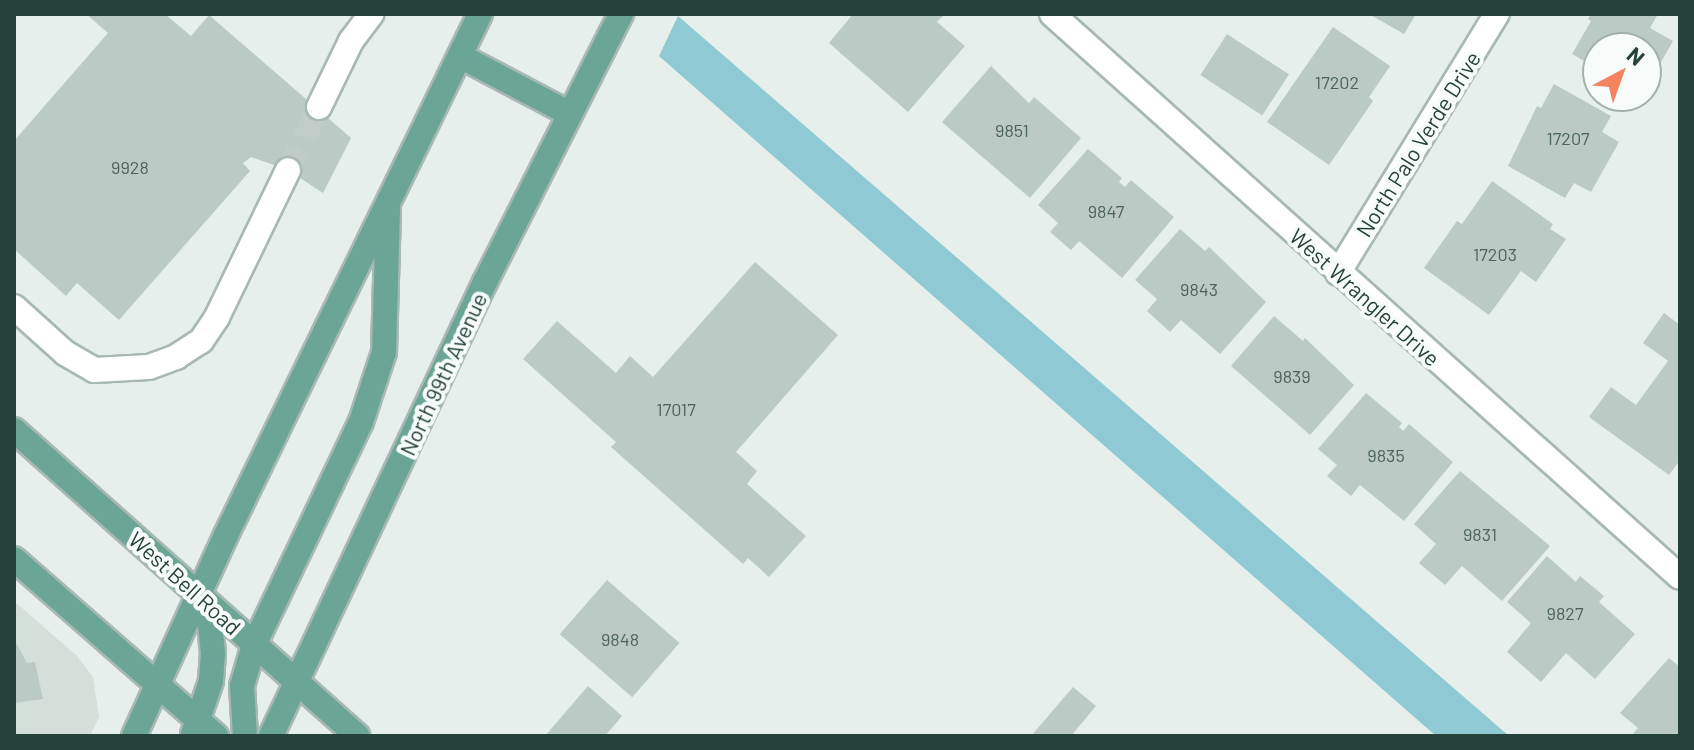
<!DOCTYPE html>
<html>
<head>
<meta charset="utf-8">
<style>
	body { margin:0 }
	#map { position:relative; width:1694px; height:750px; overflow:hidden; background:#e6efeb; font-family:Barlow,sans-serif }
	div>[style] { position:absolute }
	[style*='--x'] { left:calc(var(--x)*1px); top:calc(var(--y)*1px); width:calc(var(--w)*1px); rotate:calc(var(--a)*1deg) }
	.built>* { inset:0; background:#d4dfda }
	.water>* { inset:0; background:#8ec9d4 }
	.building>* { inset:0; background:#bbcac4; transform-origin:0 0 }
	.minor-tunnel>* { height:24px; margin-top:-12px; transform-origin:0; background:repeating-linear-gradient(90deg,#bfccc8 0 24px,transparent 0 36px) }
	.roads { filter:drop-shadow(2px 0 #a8b8b2) drop-shadow(-2px 0 #a8b8b2) drop-shadow(0 2px #a8b8b2) drop-shadow(0 -2px #a8b8b2) }
	.minor>* { height:24px; margin:-12px; padding:0 12px; transform-origin:12px; border-radius:12px; background:#fff }
	.major>* { height:24px; margin:-12px; padding:0 12px; transform-origin:12px; border-radius:12px; background:#6aa596 }
	span { translate:-50% -50%; white-space:nowrap; text-align:center; line-height:1.15; -webkit-text-stroke:8px #f7fbf9; paint-order:stroke }
	.number-label { font-size:18px; color:#4a645c }
	.number-label span { -webkit-text-stroke-width:0 }
	.street-label { font-size:22px; color:#24423a }
	.frame { position:absolute; inset:0; border:16px solid #24423a; pointer-events:none }
	.north { position:absolute; left:1582px; top:32px; width:80px; height:80px; box-sizing:border-box; background:#f7fbf9; border:2px solid #a3b1ad; border-radius:50%; rotate:41deg; font-size:22px; font-weight:700; line-height:32px; text-align:center; color:#24423a }
	.north::after { content:''; display:block; margin:auto; width:28px; height:36px; background:#f4845f; clip-path:polygon(50% 0,100% 100%,50% 72%,0 100%) }
</style>
</head>
<body>
<div id="map">
	<div class="built">
		<div style="clip-path:polygon(14px 601px,77px 656px,93px 677px,99px 717px,90px 736px,14px 736px)"></div>
	</div>
	<div class="water">
		<div style="clip-path:polygon(678px 16px,1509px 736px,1436px 736px,659px 56px)"></div>
	</div>
	<div class="building">
		<div style="clip-path:polygon(86px 14px,165px 14px,191px 36px,209px 15px,351px 138px,323px 193px,288px 170px,251px 157px,243px 163px,250px 171px,119px 320px,77px 283px,66px 296px,14px 249px,14px 141px,108px 33px)"></div>
		<div style="clip-path:polygon(853px 14px,940px 14px,943px 16px,937px 22px,965px 46px,908px 112px,829px 43px)"></div>
		<div style="clip-path:polygon(1369px 14px,1416px 14px,1404px 34px)"></div>
		<div style="clip-path:polygon(1591px 14px,1658px 14px,1650px 28px,1673px 41px,1656px 71px,1646px 65px,1646px 48px,1598px 48px,1598px 69px,1572px 54px,1591px 21px,1588px 19px)"></div>
		<div style="clip-path:polygon(1333px 27px,1390px 66px,1369px 97px,1373px 101px,1329px 165px,1267px 122px)"></div>
		<div style="left:1227px;top:34px;width:74px;height:49px;rotate:33deg"></div>
		<div style="clip-path:polygon(991px 66px,1029px 103px,1034px 97px,1081px 138px,1030px 198px,942px 122px)"></div>
		<div style="clip-path:polygon(1554px 84px,1611px 116px,1602px 132px,1619px 142px,1591px 192px,1574px 183px,1565px 198px,1508px 166px,1537px 106px,1541px 108px)"></div>
		<div style="clip-path:polygon(1088px 149px,1122px 178px,1119px 182px,1125px 187px,1131px 180px,1174px 217px,1122px 278px,1079px 241px,1071px 250px,1050px 232px,1058px 223px,1038px 205px)"></div>
		<div style="clip-path:polygon(1492px 181px,1553px 224px,1550px 229px,1566px 239px,1536px 282px,1521px 271px,1489px 315px,1424px 268px,1457px 221px,1462px 224px)"></div>
		<div style="clip-path:polygon(1180px 229px,1205px 251px,1209px 247px,1266px 302px,1220px 354px,1181px 320px,1170px 332px,1147px 311px,1157px 299px,1135px 280px)"></div>
		<div style="clip-path:polygon(755px 262px,838px 335px,736px 452px,757px 471px,747px 484px,806px 536px,769px 577px,748px 558px,743px 564px,611px 447px,616px 442px,523px 359px,557px 321px,616px 373px,630px 356px,653px 377px)"></div>
		<div style="clip-path:polygon(1664px 313px,1680px 325px,1680px 460px,1669px 475px,1589px 417px,1611px 387px,1636px 405px,1668px 361px,1643px 343px)"></div>
		<div style="clip-path:polygon(1274px 316px,1303px 341px,1305px 338px,1354px 385px,1310px 435px,1231px 366px)"></div>
		<div style="clip-path:polygon(1366px 393px,1402px 423px,1399px 427px,1403px 431px,1409px 424px,1453px 462px,1404px 521px,1360px 485px,1351px 496px,1327px 476px,1337px 465px,1318px 449px)"></div>
		<div style="clip-path:polygon(1460px 471px,1550px 546px,1502px 601px,1462px 566px,1445px 585px,1419px 563px,1436px 544px,1414px 524px)"></div>
		<div style="clip-path:polygon(1547px 556px,1576px 582px,1580px 576px,1604px 596px,1599px 602px,1635px 634px,1595px 679px,1566px 653px,1541px 682px,1507px 652px,1531px 623px,1507px 602px)"></div>
		<div style="left:607px;top:580px;width:96px;height:72px;rotate:41deg"></div>
		<div style="clip-path:polygon(14px 639px,27px 663px,35px 662px,43px 699px,14px 703px)"></div>
		<div style="clip-path:polygon(1669px 658px,1680px 667px,1680px 736px,1631px 736px,1638px 728px,1620px 713px)"></div>
		<div style="clip-path:polygon(588px 686px,622px 716px,605px 736px,545px 736px)"></div>
		<div style="clip-path:polygon(1073px 687px,1096px 706px,1071px 736px,1031px 736px)"></div>
	</div>
	<div class="minor-tunnel">
		<div style="--x:288;--y:170;--w:70;--a:-63.8"></div>
	</div>
	<div class="roads">
		<div class="minor">
			<div style="--x:1052;--y:14;--w:843;--a:41.88"></div>
			<div style="--x:319;--y:107;--w:73;--a:-64.1"></div>
			<div style="--x:351;--y:41;--w:34;--a:-53"></div>
			<div style="--x:1338;--y:273;--w:304;--a:-58.5"></div>
			<div style="--x:14;--y:307;--w:69;--a:42"></div>
			<div style="--x:65;--y:353;--w:34;--a:30"></div>
			<div style="--x:94;--y:370;--w:55;--a:-3.1"></div>
			<div style="--x:149;--y:367;--w:29;--a:-20"></div>
			<div style="--x:176;--y:357;--w:30;--a:-33"></div>
			<div style="--x:201;--y:341;--w:29;--a:-56"></div>
			<div style="--x:217;--y:317;--w:163;--a:-64.2"></div>
		</div>
		<div class="major">
			<div style="--x:460;--y:56;--w:124;--a:27.8"></div>
			<div style="--x:14;--y:430;--w:460;--a:41.7"></div>
			<div style="--x:14;--y:559;--w:269;--a:41.2"></div>
			<div style="--x:193;--y:734;--w:56;--a:-71.2"></div>
			<div style="--x:211;--y:681;--w:28;--a:-86"></div>
			<div style="--x:213;--y:653;--w:27;--a:-96"></div>
			<div style="--x:210;--y:626;--w:32;--a:-110"></div>
			<div style="--x:134;--y:736;--w:221;--a:-65.4"></div>
			<div style="--x:226;--y:535;--w:580;--a:-64.01"></div>
			<div style="--x:245;--y:736;--w:50;--a:-93.4"></div>
			<div style="--x:242;--y:686;--w:43;--a:-73.7"></div>
			<div style="--x:254;--y:645;--w:247;--a:-64.4"></div>
			<div style="--x:361;--y:422;--w:74;--a:-71.8"></div>
			<div style="--x:384;--y:352;--w:143;--a:-88.4"></div>
			<div style="--x:271;--y:736;--w:502;--a:-64.76"></div>
			<div style="--x:485;--y:282;--w:301;--a:-63.1"></div>
		</div>
	</div>
	<div class="number-label">
		<span style="left:1337px;top:82px">17202</span>
		<span style="left:1012px;top:130px">9851</span>
		<span style="left:1568px;top:138px">17207</span>
		<span style="left:130px;top:167px">9928</span>
		<span style="left:1106px;top:211px">9847</span>
		<span style="left:1495px;top:254px">17203</span>
		<span style="left:1199px;top:289px">9843</span>
		<span style="left:1292px;top:376px">9839</span>
		<span style="left:676px;top:409px">17017</span>
		<span style="left:1386px;top:455px">9835</span>
		<span style="left:1480px;top:534px">9831</span>
		<span style="left:1565px;top:613px">9827</span>
		<span style="left:620px;top:639px">9848</span>
	</div>
	<div class="street-label">
		<span style="left:1418px;top:144px;rotate:-58deg">North Palo Verde Drive</span>
		<span style="left:1365px;top:297px;rotate:42deg">West Wrangler Drive</span>
		<span style="left:443px;top:374px;rotate:-65deg">North 99th Avenue</span>
		<span style="left:185px;top:583px;rotate:42deg">West Bell Road</span>
	</div>
	<div class="frame"></div>
	<div class="north">N</div>
</div>
</body>
</html>
